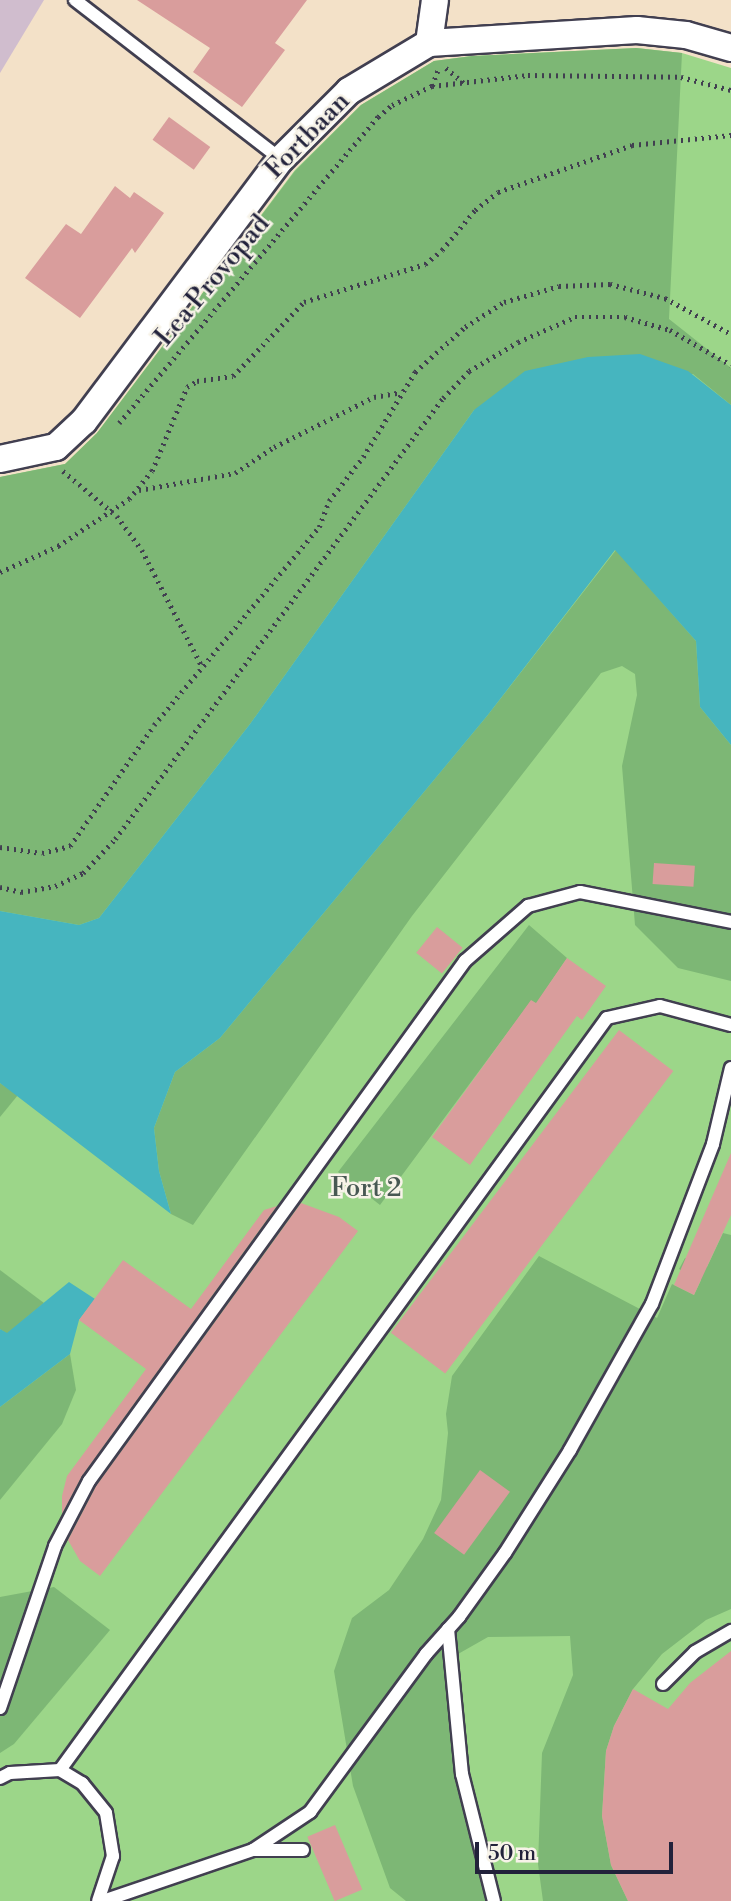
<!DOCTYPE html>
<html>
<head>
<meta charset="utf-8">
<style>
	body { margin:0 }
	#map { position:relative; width:731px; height:1901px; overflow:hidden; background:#f3e1c8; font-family:"Libre Bodoni",serif }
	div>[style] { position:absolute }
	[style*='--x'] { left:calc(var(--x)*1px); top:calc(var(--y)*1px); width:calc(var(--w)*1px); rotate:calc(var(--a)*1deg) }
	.industrial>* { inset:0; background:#d0bdce }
	.green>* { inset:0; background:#9cd689 }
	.forest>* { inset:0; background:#7db775 }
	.water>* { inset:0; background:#46b5bf }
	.building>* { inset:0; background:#d99d9c; transform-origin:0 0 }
	.path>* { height:4.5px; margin-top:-2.25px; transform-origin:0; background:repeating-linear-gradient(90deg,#413f50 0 2px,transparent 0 7px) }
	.roads { filter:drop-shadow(2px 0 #413f50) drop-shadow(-2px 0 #413f50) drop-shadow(0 2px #413f50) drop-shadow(0 -2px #413f50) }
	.lane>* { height:12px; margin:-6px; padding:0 6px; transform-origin:6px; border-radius:6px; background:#fff }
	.street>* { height:26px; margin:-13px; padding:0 13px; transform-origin:13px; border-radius:13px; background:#fff }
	span { translate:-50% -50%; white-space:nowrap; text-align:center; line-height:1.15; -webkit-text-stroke:5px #f7f3e8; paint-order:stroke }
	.street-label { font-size:26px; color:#22223b }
	.park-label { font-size:26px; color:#475852 }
	.scale { position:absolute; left:475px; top:1842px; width:198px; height:32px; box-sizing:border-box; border:4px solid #22223b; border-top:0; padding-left:9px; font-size:21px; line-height:24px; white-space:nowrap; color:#22223b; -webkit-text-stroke:5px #f7f3e8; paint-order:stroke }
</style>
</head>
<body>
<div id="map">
	<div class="industrial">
		<div style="clip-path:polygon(0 0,44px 0,0 73px)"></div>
	</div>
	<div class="green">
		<div style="clip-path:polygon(637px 48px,682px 53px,731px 68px,731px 1901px,0 1901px,0 477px,65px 464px,97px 433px,295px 170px,361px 105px,434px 61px,472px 56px)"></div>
	</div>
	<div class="forest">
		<div style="clip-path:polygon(636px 48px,682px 53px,669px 319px,731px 368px,731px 405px,693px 374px,474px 410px,250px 724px,99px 918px,79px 925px,0 911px,0 477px,65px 464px,97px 433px,295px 171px,361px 105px,434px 61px,472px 56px)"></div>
		<div style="clip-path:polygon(616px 550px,696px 641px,700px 707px,731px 745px,731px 981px,678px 968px,635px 925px,622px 766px,637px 695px,635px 674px,622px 666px,601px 673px,412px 916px,193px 1225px,171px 1214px,159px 1171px,154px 1128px,175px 1072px,220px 1038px,487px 716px)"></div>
		<div style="clip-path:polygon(529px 925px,567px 958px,544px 992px,545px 1010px,531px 1001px,380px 1205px,338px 1172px)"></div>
		<div style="clip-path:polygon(0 1083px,18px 1095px,0 1117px)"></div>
		<div style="clip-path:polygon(723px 1233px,731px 1235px,731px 1609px,706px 1620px,662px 1654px,633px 1689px,614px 1726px,606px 1751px,602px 1816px,611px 1865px,628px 1901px,543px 1901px,538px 1864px,542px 1753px,573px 1675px,570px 1636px,488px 1637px,451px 1658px,462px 1774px,494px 1901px,406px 1901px,390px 1888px,353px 1786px,334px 1671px,352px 1618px,389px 1590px,423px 1539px,441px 1500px,448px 1433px,446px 1414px,452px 1376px,539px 1256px,657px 1318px,672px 1284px,694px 1295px,701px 1280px,679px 1269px,685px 1258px,707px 1267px)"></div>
		<div style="clip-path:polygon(0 1270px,44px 1303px,7px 1334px,0 1329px)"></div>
		<div style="clip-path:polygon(70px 1354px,76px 1390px,62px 1424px,0 1500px,0 1407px)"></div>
		<div style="clip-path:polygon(54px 1587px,110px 1630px,14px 1744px,0 1753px,0 1597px)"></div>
	</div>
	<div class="water">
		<div style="clip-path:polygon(640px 354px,688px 371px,731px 405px,731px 745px,700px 707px,696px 641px,615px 550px,487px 716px,220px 1038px,175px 1072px,154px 1128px,159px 1171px,171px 1214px,0 1083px,0 911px,79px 925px,99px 918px,250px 724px,474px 410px,525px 371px,588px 357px)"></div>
		<div style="clip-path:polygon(69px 1282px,95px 1299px,79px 1320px,70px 1354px,0 1407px,0 1329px,7px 1333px)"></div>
	</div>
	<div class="building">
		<div style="clip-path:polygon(137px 0,307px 0,275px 43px,285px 50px,242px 107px,193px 72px,210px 48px)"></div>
		<div style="left:169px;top:117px;width:51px;height:28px;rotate:36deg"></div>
		<div style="clip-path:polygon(115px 186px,130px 198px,134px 192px,164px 213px,135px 253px,132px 248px,80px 318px,25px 278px,66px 224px,81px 234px)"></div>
		<div style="left:654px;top:863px;width:41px;height:21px;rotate:4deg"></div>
		<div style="left:437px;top:927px;width:33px;height:33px;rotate:39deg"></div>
		<div style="clip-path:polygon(567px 958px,606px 986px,582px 1020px,577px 1016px,470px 1165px,432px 1137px,531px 1000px,536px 1003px)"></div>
		<div style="left:619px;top:1030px;width:68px;height:379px;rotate:37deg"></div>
		<div style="clip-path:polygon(731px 1153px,731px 1215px,694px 1295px,674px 1285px)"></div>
		<div style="clip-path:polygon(301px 1203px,339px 1217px,358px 1231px,100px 1576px,80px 1561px,68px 1540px,96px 1486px)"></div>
		<div style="clip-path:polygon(277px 1206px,82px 1476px,62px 1514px,62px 1496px,67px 1476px,146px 1369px,79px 1320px,123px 1260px,191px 1309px,264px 1210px)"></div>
		<div style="left:480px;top:1470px;width:37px;height:78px;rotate:36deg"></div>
		<div style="clip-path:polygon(731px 1651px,731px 1901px,628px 1901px,611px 1865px,602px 1816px,606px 1751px,614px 1726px,633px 1689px,668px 1709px,690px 1683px)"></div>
		<div style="left:335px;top:1825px;width:70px;height:30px;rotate:67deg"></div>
	</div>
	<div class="path">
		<div style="--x:446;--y:68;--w:23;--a:40"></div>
		<div style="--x:432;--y:86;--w:20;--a:-70"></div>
		<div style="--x:119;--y:423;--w:401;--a:-49.8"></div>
		<div style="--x:378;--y:117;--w:18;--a:-41"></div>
		<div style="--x:392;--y:105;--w:44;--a:-25.4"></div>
		<div style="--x:432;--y:86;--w:97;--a:-6.5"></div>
		<div style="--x:528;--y:75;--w:153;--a:0.7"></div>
		<div style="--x:681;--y:77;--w:52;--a:14.6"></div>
		<div style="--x:63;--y:471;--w:70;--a:39.8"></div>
		<div style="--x:117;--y:516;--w:42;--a:53.7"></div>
		<div style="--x:142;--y:550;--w:131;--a:62.7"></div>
		<div style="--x:139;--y:490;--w:97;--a:-10"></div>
		<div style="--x:235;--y:473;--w:47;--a:-33.7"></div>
		<div style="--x:274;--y:447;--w:112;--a:-26.6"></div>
		<div style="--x:374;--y:397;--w:27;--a:-10"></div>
		<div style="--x:0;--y:572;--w:64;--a:-24.1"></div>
		<div style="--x:58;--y:546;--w:85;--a:-33.5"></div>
		<div style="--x:129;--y:499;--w:36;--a:-51"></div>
		<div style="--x:152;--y:471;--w:91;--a:-67.4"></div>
		<div style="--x:187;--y:387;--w:12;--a:-31"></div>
		<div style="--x:197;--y:381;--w:36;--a:-8"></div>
		<div style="--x:233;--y:376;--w:103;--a:-46.2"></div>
		<div style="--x:304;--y:302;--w:127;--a:-17.4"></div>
		<div style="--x:425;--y:264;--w:22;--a:-39"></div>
		<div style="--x:442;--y:250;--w:52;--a:-50.5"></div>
		<div style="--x:475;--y:210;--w:29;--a:-38"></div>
		<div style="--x:498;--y:192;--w:142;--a:-19.3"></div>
		<div style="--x:632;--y:145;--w:100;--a:-5.8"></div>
		<div style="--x:0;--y:847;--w:42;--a:8.1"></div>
		<div style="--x:42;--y:853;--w:29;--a:-14"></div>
		<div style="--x:70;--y:846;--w:147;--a:-55.2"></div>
		<div style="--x:154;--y:725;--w:258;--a:-50.2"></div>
		<div style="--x:319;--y:527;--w:28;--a:-69"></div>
		<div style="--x:329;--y:501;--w:56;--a:-52.3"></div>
		<div style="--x:363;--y:457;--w:100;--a:-58.5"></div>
		<div style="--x:415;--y:372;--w:67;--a:-42"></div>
		<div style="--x:465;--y:327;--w:46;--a:-32.7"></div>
		<div style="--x:504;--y:302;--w:57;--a:-16.2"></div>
		<div style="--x:559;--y:286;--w:51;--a:-2.2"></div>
		<div style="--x:610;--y:284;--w:57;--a:14.3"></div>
		<div style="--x:665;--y:298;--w:75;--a:28.6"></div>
		<div style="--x:0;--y:887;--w:22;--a:13"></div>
		<div style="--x:21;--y:892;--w:35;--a:-10"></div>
		<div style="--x:55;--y:886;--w:31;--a:-25"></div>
		<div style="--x:83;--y:873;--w:47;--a:-46.7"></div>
		<div style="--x:115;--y:839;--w:550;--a:-53.36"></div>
		<div style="--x:443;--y:398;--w:37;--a:-46"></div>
		<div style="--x:469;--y:371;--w:57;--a:-30.6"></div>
		<div style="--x:518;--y:342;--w:62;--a:-23.7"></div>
		<div style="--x:575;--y:317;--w:50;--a:0"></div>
		<div style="--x:625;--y:317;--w:47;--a:16.1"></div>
		<div style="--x:670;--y:330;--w:70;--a:29.8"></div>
	</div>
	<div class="roads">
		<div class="lane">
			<div style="--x:75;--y:0;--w:260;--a:37.7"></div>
			<div style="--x:448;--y:1629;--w:146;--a:84.5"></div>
			<div style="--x:462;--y:1774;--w:131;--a:75.9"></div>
			<div style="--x:663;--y:1684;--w:45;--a:-45"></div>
			<div style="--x:695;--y:1652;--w:42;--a:-30.3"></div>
			<div style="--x:0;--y:1708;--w:171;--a:-71.2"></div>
			<div style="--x:55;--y:1546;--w:73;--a:-62.4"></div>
			<div style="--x:89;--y:1481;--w:642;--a:-54.13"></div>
			<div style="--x:465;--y:961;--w:84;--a:-41.1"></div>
			<div style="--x:528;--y:906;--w:54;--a:-15.1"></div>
			<div style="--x:580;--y:892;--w:154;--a:11.2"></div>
			<div style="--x:60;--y:1770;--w:930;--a:-53.97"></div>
			<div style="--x:607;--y:1018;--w:54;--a:-12.8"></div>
			<div style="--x:660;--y:1006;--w:73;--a:15"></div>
			<div style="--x:0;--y:1778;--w:11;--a:-27"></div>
			<div style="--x:10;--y:1773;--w:50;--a:-3.4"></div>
			<div style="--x:60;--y:1770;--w:26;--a:31"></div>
			<div style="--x:82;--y:1783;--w:38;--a:51"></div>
			<div style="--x:106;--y:1813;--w:44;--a:80.8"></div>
			<div style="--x:113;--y:1856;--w:47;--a:108.4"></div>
			<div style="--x:253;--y:1850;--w:50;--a:0"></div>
			<div style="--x:103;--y:1901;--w:158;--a:-18.8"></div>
			<div style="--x:253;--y:1850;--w:69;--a:-33.7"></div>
			<div style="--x:310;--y:1812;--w:196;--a:-53.7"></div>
			<div style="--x:426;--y:1654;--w:50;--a:-48.3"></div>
			<div style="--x:459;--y:1617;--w:79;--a:-54.3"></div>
			<div style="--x:505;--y:1553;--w:122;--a:-57.7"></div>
			<div style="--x:570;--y:1450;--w:167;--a:-60.7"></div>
			<div style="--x:652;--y:1304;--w:171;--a:-69.1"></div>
			<div style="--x:713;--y:1144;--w:78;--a:-76.7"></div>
		</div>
		<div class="street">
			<div style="--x:429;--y:43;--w:43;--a:-82.1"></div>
			<div style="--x:0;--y:459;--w:57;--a:-12.1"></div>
			<div style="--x:56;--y:447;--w:38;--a:-43"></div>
			<div style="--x:84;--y:421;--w:328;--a:-53.1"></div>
			<div style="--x:281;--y:159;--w:96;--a:-45"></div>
			<div style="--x:349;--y:91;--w:93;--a:-31"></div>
			<div style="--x:429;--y:43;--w:208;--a:-3.6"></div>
			<div style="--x:637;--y:30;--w:49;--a:5.8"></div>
			<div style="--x:686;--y:35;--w:47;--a:16.1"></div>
		</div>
	</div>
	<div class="street-label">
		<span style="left:308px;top:136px;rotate:-46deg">Fortbaan</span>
		<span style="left:213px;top:281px;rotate:-50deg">Lea Provopad</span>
	</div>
	<div class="park-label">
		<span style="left:366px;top:1189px">Fort 2</span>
	</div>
	<div class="scale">50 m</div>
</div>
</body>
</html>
